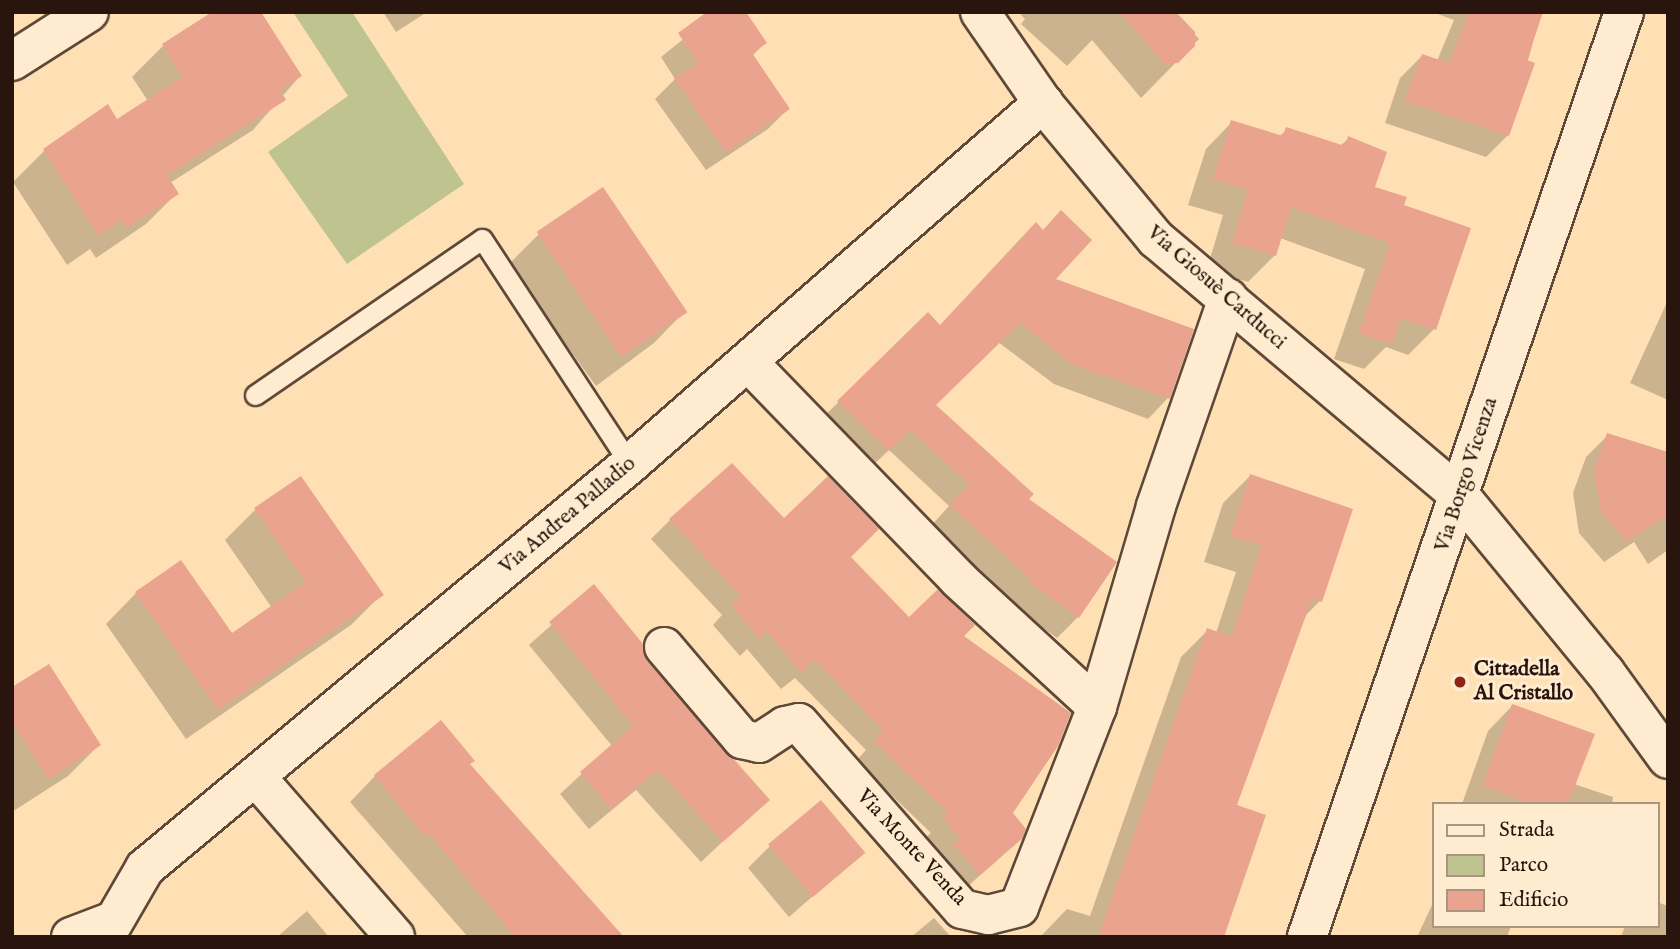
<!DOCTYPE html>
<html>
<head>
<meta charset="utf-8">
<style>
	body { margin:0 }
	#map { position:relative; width:1680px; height:949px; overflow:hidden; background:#ffe0b5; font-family:"IM FELL English",serif }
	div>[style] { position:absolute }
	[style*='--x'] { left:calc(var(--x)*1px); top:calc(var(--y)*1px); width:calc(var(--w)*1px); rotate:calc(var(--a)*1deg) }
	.green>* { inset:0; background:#bec390 }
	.shadow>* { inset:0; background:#0003 }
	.building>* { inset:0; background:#eaa38e; transform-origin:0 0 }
	.roads { filter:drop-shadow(2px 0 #5e4838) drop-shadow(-2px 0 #5e4838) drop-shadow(0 2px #5e4838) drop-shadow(0 -2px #5e4838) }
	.lane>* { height:19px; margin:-9.5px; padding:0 9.5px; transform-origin:9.5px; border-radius:9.5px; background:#ffebcf }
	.street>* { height:38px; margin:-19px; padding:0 19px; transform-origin:19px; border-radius:19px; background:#ffebcf }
	.secondary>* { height:38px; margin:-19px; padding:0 19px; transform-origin:19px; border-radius:19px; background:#ffebcf }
	.dots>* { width:19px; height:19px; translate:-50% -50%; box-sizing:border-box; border:4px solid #ffebcf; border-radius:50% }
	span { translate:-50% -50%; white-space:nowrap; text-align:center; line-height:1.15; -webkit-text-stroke:6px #ffebcf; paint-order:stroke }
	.street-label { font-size:21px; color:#29150e }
	.poi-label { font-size:21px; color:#29150e; font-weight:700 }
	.left { translate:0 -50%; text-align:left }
	.frame { position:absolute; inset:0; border:14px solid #29150e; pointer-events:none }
	.legend { position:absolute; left:1432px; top:802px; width:228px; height:126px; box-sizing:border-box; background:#ffebcf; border:2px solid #a99582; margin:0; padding:9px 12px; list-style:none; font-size:21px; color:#29150e }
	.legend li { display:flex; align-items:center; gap:14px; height:35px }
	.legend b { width:35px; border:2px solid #a99582 }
</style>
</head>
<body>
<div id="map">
	<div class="green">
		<div style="clip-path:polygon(293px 12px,352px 12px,464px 184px,347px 264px,268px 152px,348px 96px)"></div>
	</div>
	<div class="shadow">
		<div style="clip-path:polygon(215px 12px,300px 76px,253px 130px,170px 183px,177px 193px,146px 224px,96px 258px,90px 249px,67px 265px,13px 182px,44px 151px,107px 106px,116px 121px,148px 101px,132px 77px,163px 46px)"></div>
		<div style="clip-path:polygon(383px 12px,427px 12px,396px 32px)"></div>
		<div style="clip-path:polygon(717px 12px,765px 43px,752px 56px,788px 109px,768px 129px,706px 170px,655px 99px,675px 79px,661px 57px)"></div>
		<div style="clip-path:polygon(1018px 12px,1174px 12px,1199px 39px,1141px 98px,1092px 40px,1067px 66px,1021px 24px,1025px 19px)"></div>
		<div style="clip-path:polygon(1432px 12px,1541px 12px,1508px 135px,1486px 157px,1385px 123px,1400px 78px,1422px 56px,1437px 61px,1454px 20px)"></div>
		<div style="clip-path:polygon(1232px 122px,1279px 137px,1287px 129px,1340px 146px,1349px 138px,1373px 188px,1402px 206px,1434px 329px,1408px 355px,1386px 347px,1364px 369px,1334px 359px,1365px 269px,1280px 238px,1275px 255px,1248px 282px,1207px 269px,1223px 215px,1188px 205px,1206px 149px)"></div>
		<div style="clip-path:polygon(539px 234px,684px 312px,654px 343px,596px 386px,508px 265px)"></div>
		<div style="clip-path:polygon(1052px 280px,1192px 330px,1168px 398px,1148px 419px,1054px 384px,998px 342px,934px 405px,1027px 499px,1114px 562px,1078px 617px,1057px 638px,1009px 603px,1011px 600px,930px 527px,949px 506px,889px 450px,868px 470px,818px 422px,928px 315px,939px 326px)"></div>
		<div style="clip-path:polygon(1668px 300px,1668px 400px,1630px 383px)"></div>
		<div style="clip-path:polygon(1608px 435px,1668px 453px,1668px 550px,1648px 564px,1634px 542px,1604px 562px,1579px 533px,1573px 493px,1586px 457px)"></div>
		<div style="clip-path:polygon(1250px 476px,1320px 601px,1303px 618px,1235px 806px,1222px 937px,1040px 937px,1067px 909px,1090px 916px,1181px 657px,1208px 630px,1216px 633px,1236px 572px,1204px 562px,1223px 503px)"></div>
		<div style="clip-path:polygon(255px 510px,382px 594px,351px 625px,186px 739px,106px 624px,136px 593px,232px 636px,272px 608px,225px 540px)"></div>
		<div style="clip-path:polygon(670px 520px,784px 520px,849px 557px,909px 619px,962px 636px,1010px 813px,1001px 857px,960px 893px,925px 838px,931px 833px,856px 761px,866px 750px,795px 678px,781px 689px,747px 649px,740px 656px,713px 625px,722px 615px,651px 539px)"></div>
		<div style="clip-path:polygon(594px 587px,646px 662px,767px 800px,701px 862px,636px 790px,589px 829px,560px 794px,612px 746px,529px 645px)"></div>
		<div style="clip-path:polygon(12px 689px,99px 745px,68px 776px,12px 812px)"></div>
		<div style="clip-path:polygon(1512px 706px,1574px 784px,1613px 797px,1612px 804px,1462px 804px,1488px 731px)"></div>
		<div style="clip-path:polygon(468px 764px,621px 937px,468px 937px,350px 802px,375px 776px)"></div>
		<div style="clip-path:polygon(770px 846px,862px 853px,789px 917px,748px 868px)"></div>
		<div style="clip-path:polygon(1657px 902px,1668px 906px,1668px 937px,1621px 937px,1625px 926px,1657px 926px)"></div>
		<div style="clip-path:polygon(1433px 903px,1433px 926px,1511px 926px,1507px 937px,1417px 937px)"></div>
		<div style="clip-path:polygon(307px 911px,329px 937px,277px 937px)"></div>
		<div style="clip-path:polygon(934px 918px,951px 937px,911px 937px)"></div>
	</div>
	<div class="building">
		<div style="clip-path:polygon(212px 12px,261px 12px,302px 76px,280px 90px,286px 100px,167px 175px,179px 194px,127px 228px,122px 219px,98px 235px,43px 149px,108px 104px,117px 119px,182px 77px,162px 44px)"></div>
		<div style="clip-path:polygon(707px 12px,746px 12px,767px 43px,752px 53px,790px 109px,726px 152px,674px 78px,698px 63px,678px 33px)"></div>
		<div style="clip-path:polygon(1120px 12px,1176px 12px,1195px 32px,1195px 46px,1178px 63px,1163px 63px)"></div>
		<div style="clip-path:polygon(1469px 12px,1543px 12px,1527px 60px,1535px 63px,1509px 136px,1405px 101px,1422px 54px,1449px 63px)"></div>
		<div style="clip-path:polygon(1231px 120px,1283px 136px,1286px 127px,1345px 146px,1348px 136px,1387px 152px,1375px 187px,1407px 197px,1404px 205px,1471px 228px,1436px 330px,1400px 318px,1392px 344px,1359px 333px,1390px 243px,1291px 207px,1276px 256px,1232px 243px,1248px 189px,1213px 179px)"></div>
		<div style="left:603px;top:187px;width:151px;height:80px;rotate:56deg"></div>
		<div style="clip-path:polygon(1061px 210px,1092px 240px,1056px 279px,1194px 329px,1170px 399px,1074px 365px,1020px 323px,936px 405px,1034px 494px,1029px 499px,1117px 562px,1079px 618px,1028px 582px,1031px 579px,949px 505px,969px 484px,910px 430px,889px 451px,837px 401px,928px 312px,940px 325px,1036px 222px,1043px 230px)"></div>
		<div style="clip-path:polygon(1607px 433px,1668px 452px,1668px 514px,1627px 542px,1601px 511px,1594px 470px)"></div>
		<div style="clip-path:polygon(732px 463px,784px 518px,828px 476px,879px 529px,851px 557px,909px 617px,938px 589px,975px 625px,964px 636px,1071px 713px,1058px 746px,1013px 813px,1026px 829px,1023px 838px,980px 875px,953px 844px,960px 838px,943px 818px,949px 813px,873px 741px,883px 730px,815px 660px,801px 672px,766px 630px,760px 639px,731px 605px,741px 596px,669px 519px)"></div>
		<div style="clip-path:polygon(1250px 474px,1353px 509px,1322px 602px,1312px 599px,1237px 805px,1266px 815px,1224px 937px,1098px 937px,1207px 628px,1232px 637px,1261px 545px,1230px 536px)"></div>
		<div style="clip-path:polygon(301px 476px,384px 595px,218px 710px,135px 592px,181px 560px,232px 633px,306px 582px,254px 508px)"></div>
		<div style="clip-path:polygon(594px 584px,643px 644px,647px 661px,770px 800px,723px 842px,658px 770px,611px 809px,580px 772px,633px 726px,549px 622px)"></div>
		<div style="clip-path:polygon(49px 664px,101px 745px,49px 779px,12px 722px,12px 687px)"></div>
		<div style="clip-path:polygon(1512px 704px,1595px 734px,1568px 804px,1530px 804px,1483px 785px)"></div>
		<div style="clip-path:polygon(441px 720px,475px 761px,470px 764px,624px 937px,515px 937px,429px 833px,425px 837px,374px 775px)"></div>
		<div style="left:821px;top:800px;width:69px;height:69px;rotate:50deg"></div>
	</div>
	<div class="roads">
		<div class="lane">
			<div style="--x:255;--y:395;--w:275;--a:-34.5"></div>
			<div style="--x:482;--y:239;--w:269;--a:56.7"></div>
		</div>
		<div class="street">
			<div style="--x:980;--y:12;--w:111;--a:55.3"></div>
			<div style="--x:1043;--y:103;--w:177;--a:50.3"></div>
			<div style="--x:1156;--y:239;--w:399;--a:40.2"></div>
			<div style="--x:1461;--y:497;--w:227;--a:50.6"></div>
			<div style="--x:1605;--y:672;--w:107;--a:54.1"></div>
			<div style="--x:12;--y:61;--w:91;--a:-32.5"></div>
			<div style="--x:748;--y:362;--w:302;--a:45.9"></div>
			<div style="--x:958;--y:579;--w:189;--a:42.6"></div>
			<div style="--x:1097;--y:707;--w:209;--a:-73.6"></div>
			<div style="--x:1156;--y:506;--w:220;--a:-70.9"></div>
			<div style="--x:664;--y:647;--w:121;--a:49.7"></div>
			<div style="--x:742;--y:739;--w:17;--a:13"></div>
			<div style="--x:759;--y:743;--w:31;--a:-33"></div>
			<div style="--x:785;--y:726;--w:14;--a:-12"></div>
			<div style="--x:799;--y:723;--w:247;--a:48.8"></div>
			<div style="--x:962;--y:909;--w:27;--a:13"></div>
			<div style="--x:988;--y:915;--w:32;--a:-14"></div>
			<div style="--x:1019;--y:907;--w:215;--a:-68.7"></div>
			<div style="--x:256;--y:777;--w:212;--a:49"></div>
			<div style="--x:71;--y:937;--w:45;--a:-20.9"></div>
			<div style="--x:105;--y:937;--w:80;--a:-59.9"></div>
			<div style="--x:145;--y:868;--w:631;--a:-39.79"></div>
			<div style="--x:630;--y:464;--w:549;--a:-41.16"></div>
		</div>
		<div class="secondary">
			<div style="--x:1307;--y:937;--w:978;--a:-71.08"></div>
		</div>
	</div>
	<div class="dots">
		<div style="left:1460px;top:682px;background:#8f2418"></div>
	</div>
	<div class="street-label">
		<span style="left:1216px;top:288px;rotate:41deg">Via Giosuè Carducci</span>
		<span style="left:1467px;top:475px;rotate:-72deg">Via Borgo Vicenza</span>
		<span style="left:568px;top:516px;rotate:-40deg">Via Andrea Palladio</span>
		<span style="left:911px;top:848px;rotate:47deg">Via Monte Venda</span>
	</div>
	<div class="poi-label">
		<span class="left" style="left:1474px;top:682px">Cittadella<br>Al Cristallo</span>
	</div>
	<div class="frame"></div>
	<ul class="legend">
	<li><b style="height:9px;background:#ffebcf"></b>Strada</li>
	<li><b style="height:19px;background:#bec390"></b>Parco</li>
	<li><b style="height:19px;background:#eaa38e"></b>Edificio</li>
	</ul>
</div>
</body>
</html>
